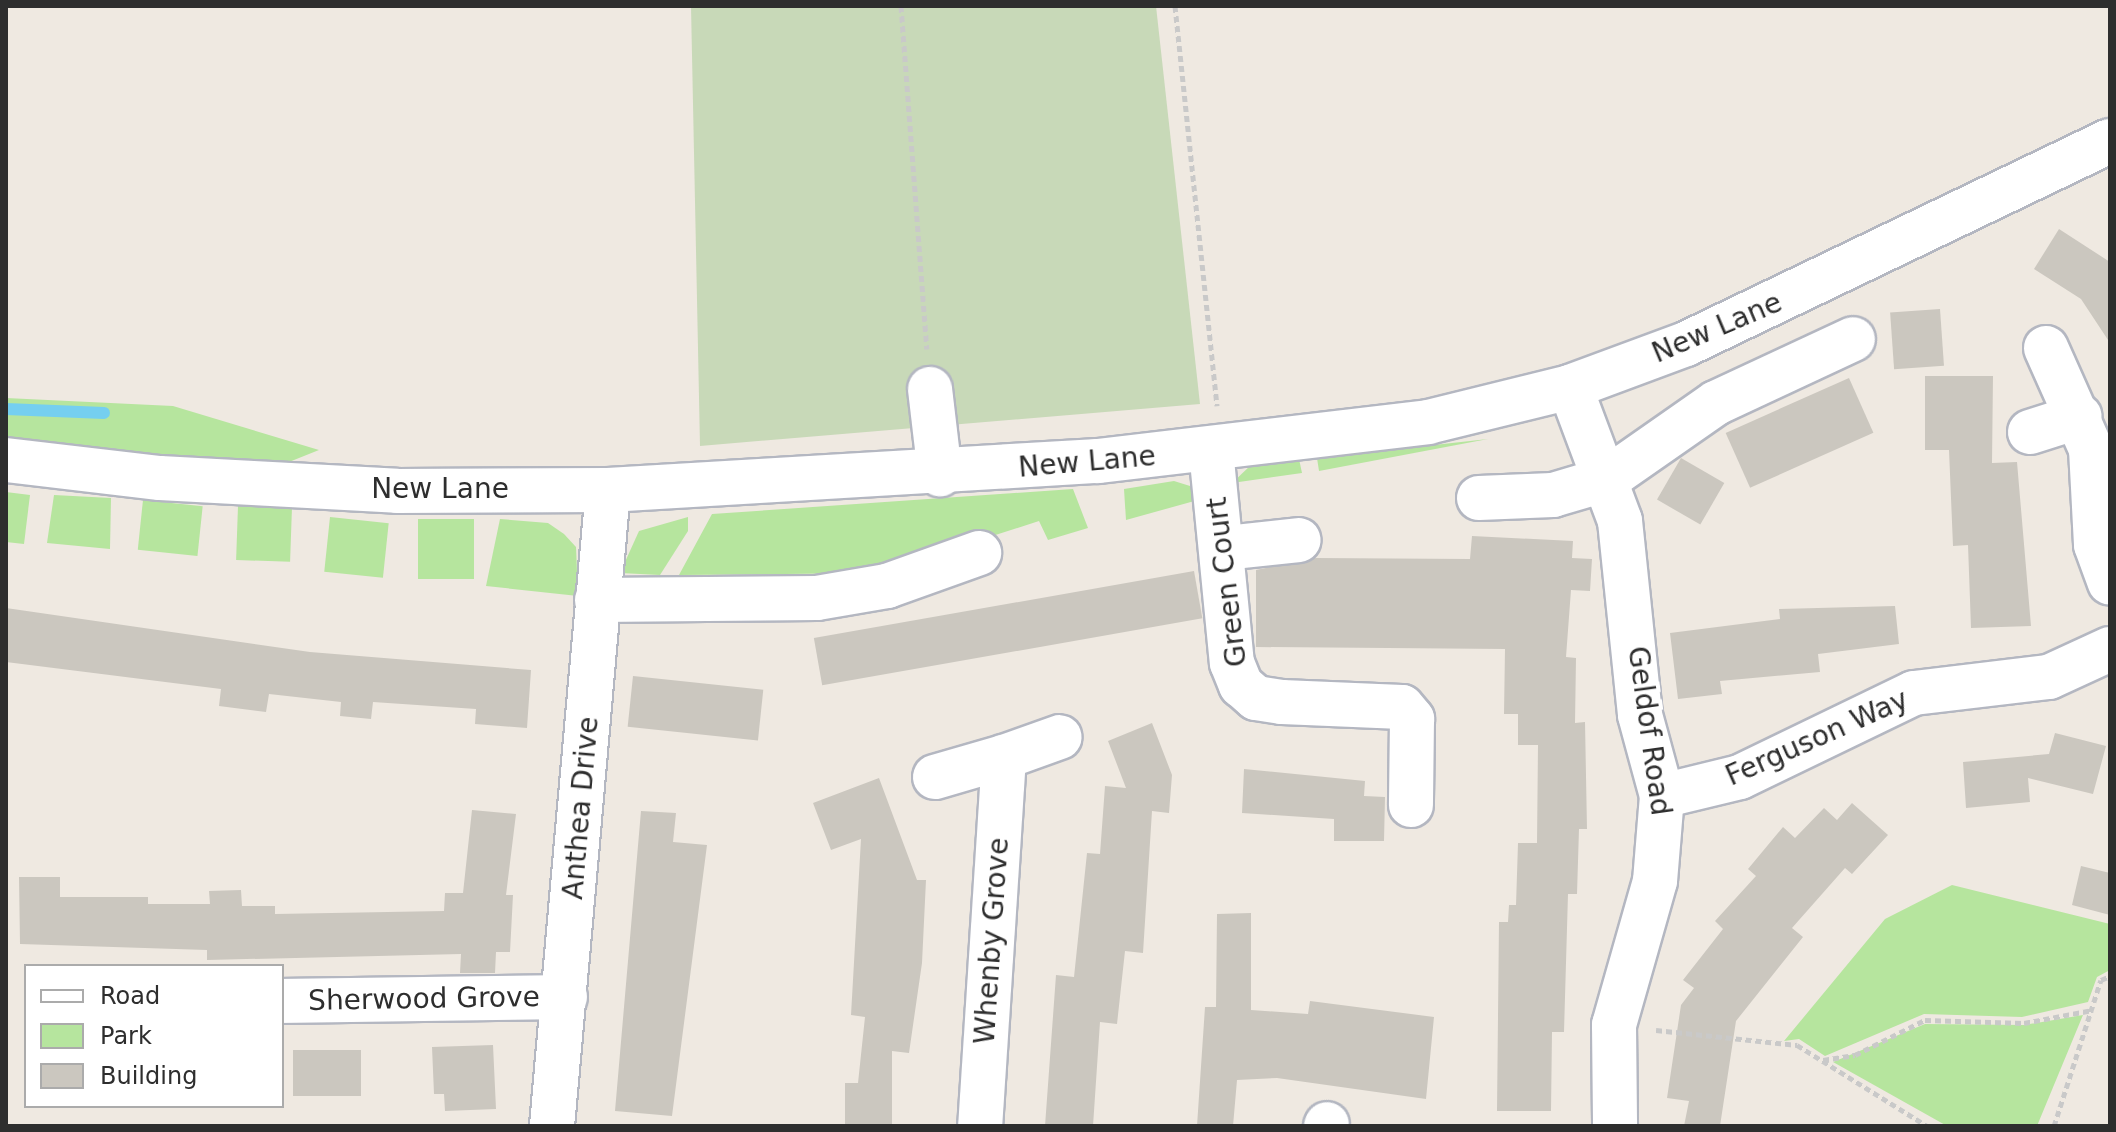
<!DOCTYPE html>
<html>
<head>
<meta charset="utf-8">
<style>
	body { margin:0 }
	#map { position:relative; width:2116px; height:1132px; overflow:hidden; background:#efe9e1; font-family:"DejaVu Sans",sans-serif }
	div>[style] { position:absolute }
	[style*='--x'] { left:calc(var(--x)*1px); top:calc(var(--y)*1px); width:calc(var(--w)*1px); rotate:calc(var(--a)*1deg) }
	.green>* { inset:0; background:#b6e59e; transform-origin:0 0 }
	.cemetery>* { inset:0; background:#c8d9b8 }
	.stream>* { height:12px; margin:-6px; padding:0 6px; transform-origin:6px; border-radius:6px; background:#75cff0 }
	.building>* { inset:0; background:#cbc7bf; transform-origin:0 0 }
	.path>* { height:5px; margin-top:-2.5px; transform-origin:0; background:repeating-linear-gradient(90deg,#c9c9c9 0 6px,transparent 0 10px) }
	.roads { filter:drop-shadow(2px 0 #b4b7c1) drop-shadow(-2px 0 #b4b7c1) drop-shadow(0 2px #b4b7c1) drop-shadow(0 -2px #b4b7c1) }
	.minor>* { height:44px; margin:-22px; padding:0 22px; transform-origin:22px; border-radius:22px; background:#fff }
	span { translate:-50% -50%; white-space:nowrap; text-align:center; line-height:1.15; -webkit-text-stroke:8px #fff; paint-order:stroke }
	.street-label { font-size:28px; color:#2e2e2e }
	.frame { position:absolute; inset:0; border:8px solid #2e2e2e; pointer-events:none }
	.legend { position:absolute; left:24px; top:964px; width:260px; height:144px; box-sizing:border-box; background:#fff; border:2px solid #ababab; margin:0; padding:10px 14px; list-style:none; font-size:24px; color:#2e2e2e }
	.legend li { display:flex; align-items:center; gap:16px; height:40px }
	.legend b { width:40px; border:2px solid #ababab }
</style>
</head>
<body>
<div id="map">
	<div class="green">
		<div style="clip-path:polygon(6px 398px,173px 406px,319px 450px,279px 466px,6px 441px)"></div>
		<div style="clip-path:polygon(1488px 439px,1319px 471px,1317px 458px)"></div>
		<div style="clip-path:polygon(1299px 459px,1302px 473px,1232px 483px,1250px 466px)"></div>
		<div style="clip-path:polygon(1174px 481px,1190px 486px,1198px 500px,1126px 520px,1124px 489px)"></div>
		<div style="clip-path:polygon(1073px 489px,1088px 528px,1048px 540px,1039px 521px,877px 573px,679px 575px,712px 514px)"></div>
		<div style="clip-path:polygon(6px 492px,30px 495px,24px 544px,6px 542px)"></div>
		<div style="clip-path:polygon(54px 495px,111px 498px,110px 549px,47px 543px)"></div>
		<div style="left:143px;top:500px;width:60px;height:50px;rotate:6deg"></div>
		<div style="left:238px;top:506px;width:54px;height:54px;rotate:2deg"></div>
		<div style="left:330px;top:517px;width:59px;height:55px;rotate:6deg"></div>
		<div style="clip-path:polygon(688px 517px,688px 531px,660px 575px,620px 573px,639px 531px)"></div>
		<div style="left:418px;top:519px;width:56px;height:60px"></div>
		<div style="clip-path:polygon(500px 519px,548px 523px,564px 534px,576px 547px,578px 596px,486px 586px)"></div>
		<div style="clip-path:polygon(1952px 885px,2110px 924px,2110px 970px,2097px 977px,2088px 1002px,2022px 1017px,1924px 1014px,1825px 1056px,1799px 1039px,1784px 1041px,1885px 919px)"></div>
		<div style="clip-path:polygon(2083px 1015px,2037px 1126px,1947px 1126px,1833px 1062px,1925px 1024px,2024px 1025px)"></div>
	</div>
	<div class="cemetery">
		<div style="clip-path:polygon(691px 6px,1156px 6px,1200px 404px,700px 446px)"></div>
	</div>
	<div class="stream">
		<div style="--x:6;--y:409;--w:98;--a:2.3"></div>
	</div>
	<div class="building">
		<div style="clip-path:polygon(2059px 229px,2110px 262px,2110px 343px,2081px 299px,2034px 269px)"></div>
		<div style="left:1940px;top:309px;width:57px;height:50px;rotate:86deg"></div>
		<div style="clip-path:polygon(1925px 376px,1993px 376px,1992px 463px,2017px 462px,2031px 626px,1971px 628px,1968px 545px,1953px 546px,1949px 450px,1925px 450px)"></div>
		<div style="left:1849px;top:378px;width:60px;height:135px;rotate:66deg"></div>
		<div style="left:1681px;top:458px;width:50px;height:48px;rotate:30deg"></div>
		<div style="clip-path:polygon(1472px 536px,1573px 541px,1572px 558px,1592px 559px,1590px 591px,1571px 590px,1566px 657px,1576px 658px,1575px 723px,1585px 722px,1587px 829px,1579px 829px,1577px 894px,1568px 894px,1564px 1032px,1552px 1032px,1551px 1111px,1497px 1111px,1499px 922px,1508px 922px,1509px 905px,1516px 905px,1518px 843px,1537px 843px,1538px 745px,1518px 745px,1518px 714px,1504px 714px,1505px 649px,1256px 647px,1256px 570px,1316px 558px,1470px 559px)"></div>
		<div style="left:1194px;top:571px;width:48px;height:386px;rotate:80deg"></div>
		<div style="clip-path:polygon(1895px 606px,1899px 644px,1818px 654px,1820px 672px,1720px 681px,1722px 694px,1678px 699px,1670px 633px,1780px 619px,1779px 609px)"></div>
		<div style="clip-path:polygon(6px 608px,310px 652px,531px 670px,527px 728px,475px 724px,476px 709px,373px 702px,371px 719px,340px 716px,341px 702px,269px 694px,266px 712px,219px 706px,221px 689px,6px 662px)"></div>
		<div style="left:633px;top:676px;width:131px;height:51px;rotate:6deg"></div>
		<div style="clip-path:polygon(1152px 723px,1172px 775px,1169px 813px,1152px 811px,1143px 953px,1125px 951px,1117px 1024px,1100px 1022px,1093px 1126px,1045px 1126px,1056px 975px,1074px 977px,1087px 853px,1100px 854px,1105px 786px,1126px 788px,1108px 741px)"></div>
		<div style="clip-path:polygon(2055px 733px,2106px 746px,2093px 794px,2028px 778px,2030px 802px,1966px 808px,1963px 762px,2049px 754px)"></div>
		<div style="clip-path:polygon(1244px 769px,1365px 781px,1364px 796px,1385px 797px,1384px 841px,1334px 841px,1334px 819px,1242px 813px)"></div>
		<div style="clip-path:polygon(879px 778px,917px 880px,926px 880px,922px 963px,909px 1053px,892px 1051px,892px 1126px,845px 1126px,845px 1083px,858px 1083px,865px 1017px,851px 1015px,861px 839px,831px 850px,813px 803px)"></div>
		<div style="clip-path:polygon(1852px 803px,1888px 835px,1852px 874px,1845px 868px,1792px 928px,1803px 937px,1736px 1021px,1720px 1126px,1684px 1126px,1689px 1101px,1667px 1098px,1681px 1005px,1694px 988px,1683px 980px,1723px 929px,1715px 921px,1756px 876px,1748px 869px,1783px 827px,1795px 838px,1824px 808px,1837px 820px)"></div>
		<div style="clip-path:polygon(472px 810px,516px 814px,506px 895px,513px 895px,510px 952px,496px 952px,495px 973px,460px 973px,461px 954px,207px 960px,207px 950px,20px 944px,19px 877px,60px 877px,60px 897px,148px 897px,148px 904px,210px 904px,209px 891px,241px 890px,242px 906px,275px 906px,275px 914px,444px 911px,445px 893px,463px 893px)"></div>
		<div style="clip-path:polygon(641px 811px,676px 813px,673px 842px,707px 845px,672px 1116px,615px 1111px)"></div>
		<div style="clip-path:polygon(2081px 866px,2110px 873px,2110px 915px,2072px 905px)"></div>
		<div style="clip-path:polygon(1251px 913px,1251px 1010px,1308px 1014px,1310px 1001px,1434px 1017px,1426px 1099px,1277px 1078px,1237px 1080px,1233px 1126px,1197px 1126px,1205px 1007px,1216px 1007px,1217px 914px)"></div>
		<div style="clip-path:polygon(493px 1045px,496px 1109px,445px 1111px,444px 1094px,434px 1094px,432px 1047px)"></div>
		<div style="left:293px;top:1050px;width:68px;height:46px"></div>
	</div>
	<div class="path">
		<div style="--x:901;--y:6;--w:344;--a:85.7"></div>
		<div style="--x:1175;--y:6;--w:402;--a:84"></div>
		<div style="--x:1656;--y:1030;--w:142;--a:6.1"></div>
		<div style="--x:1797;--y:1045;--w:153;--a:31.9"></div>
		<div style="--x:1823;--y:1060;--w:32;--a:-9"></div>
		<div style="--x:1855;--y:1055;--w:78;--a:-26.6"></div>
		<div style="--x:1925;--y:1020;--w:99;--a:1.7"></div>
		<div style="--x:2024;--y:1023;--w:70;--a:-10.7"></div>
		<div style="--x:2054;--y:1126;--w:153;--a:-72.2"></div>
		<div style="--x:2101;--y:980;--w:10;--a:-24"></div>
	</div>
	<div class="roads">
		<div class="minor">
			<div style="--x:2046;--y:348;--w:111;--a:66"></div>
			<div style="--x:2091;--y:449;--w:96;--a:87"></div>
			<div style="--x:2096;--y:545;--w:40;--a:69.8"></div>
			<div style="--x:1570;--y:387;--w:143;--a:69.5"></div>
			<div style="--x:1620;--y:521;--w:195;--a:84.1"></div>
			<div style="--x:1640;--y:715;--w:84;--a:74.8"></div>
			<div style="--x:1662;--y:796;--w:85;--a:94.7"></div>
			<div style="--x:1655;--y:881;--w:150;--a:105.9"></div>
			<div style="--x:1614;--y:1025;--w:101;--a:89.4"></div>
			<div style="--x:930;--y:389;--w:86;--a:83.3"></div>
			<div style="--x:2030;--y:432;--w:52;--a:-17.7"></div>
			<div style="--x:1211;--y:450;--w:214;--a:84.4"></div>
			<div style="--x:1232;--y:663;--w:24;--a:68"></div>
			<div style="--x:1241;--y:685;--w:20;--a:41"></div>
			<div style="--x:1256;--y:698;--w:26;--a:9"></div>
			<div style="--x:1282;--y:702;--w:120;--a:2.4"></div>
			<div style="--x:1402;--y:707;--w:16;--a:50"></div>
			<div style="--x:1412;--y:719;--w:86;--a:90.7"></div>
			<div style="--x:6;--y:460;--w:155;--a:6.7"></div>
			<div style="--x:160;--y:478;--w:237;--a:3.1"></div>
			<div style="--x:397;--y:491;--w:211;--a:-0.3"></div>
			<div style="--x:608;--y:490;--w:491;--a:-3.4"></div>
			<div style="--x:1098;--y:461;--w:332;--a:-6.7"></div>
			<div style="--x:1428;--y:422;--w:146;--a:-13.8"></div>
			<div style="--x:1570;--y:387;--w:124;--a:-20.3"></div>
			<div style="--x:1686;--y:344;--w:470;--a:-25.6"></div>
			<div style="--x:1479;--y:498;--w:74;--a:-2.3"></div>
			<div style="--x:1553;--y:495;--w:56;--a:-16.5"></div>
			<div style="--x:1607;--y:479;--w:133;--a:-34.9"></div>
			<div style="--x:1716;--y:403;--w:151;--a:-25"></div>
			<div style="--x:1225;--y:548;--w:74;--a:-6.2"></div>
			<div style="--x:597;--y:600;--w:220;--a:-0.5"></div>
			<div style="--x:817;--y:598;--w:71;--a:-9.7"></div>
			<div style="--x:887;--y:586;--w:98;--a:-19.7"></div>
			<div style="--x:1004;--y:757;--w:59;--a:-19.7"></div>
			<div style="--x:935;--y:777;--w:72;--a:-16.2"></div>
			<div style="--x:1004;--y:757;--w:370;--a:93.7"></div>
			<div style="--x:1662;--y:796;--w:80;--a:-13.7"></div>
			<div style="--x:1740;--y:777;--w:193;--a:-25.8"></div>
			<div style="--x:1914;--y:693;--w:136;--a:-6.8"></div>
			<div style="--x:2049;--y:677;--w:67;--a:-24.7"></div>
			<div style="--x:282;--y:1001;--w:283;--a:-0.8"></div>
			<div style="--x:552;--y:1126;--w:638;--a:-84.97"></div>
			<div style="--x:1326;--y:1126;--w:2;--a:-63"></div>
		</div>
	</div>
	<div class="street-label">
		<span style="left:1717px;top:328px;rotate:-23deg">New Lane</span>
		<span style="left:1087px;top:462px;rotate:-5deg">New Lane</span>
		<span style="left:440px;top:489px">New Lane</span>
		<span style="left:1227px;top:582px;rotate:-97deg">Green Court</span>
		<span style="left:1649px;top:731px;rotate:82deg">Geldof Road</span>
		<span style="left:1817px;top:738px;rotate:-24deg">Ferguson Way</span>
		<span style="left:581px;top:808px;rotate:-85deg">Anthea Drive</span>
		<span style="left:992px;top:941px;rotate:-86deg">Whenby Grove</span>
		<span style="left:424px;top:999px;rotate:-1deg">Sherwood Grove</span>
	</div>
	<div class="frame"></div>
	<ul class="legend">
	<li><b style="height:10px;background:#fff"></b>Road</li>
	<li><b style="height:22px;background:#b6e59e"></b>Park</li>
	<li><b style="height:22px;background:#cbc7bf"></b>Building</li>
	</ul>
</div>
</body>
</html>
